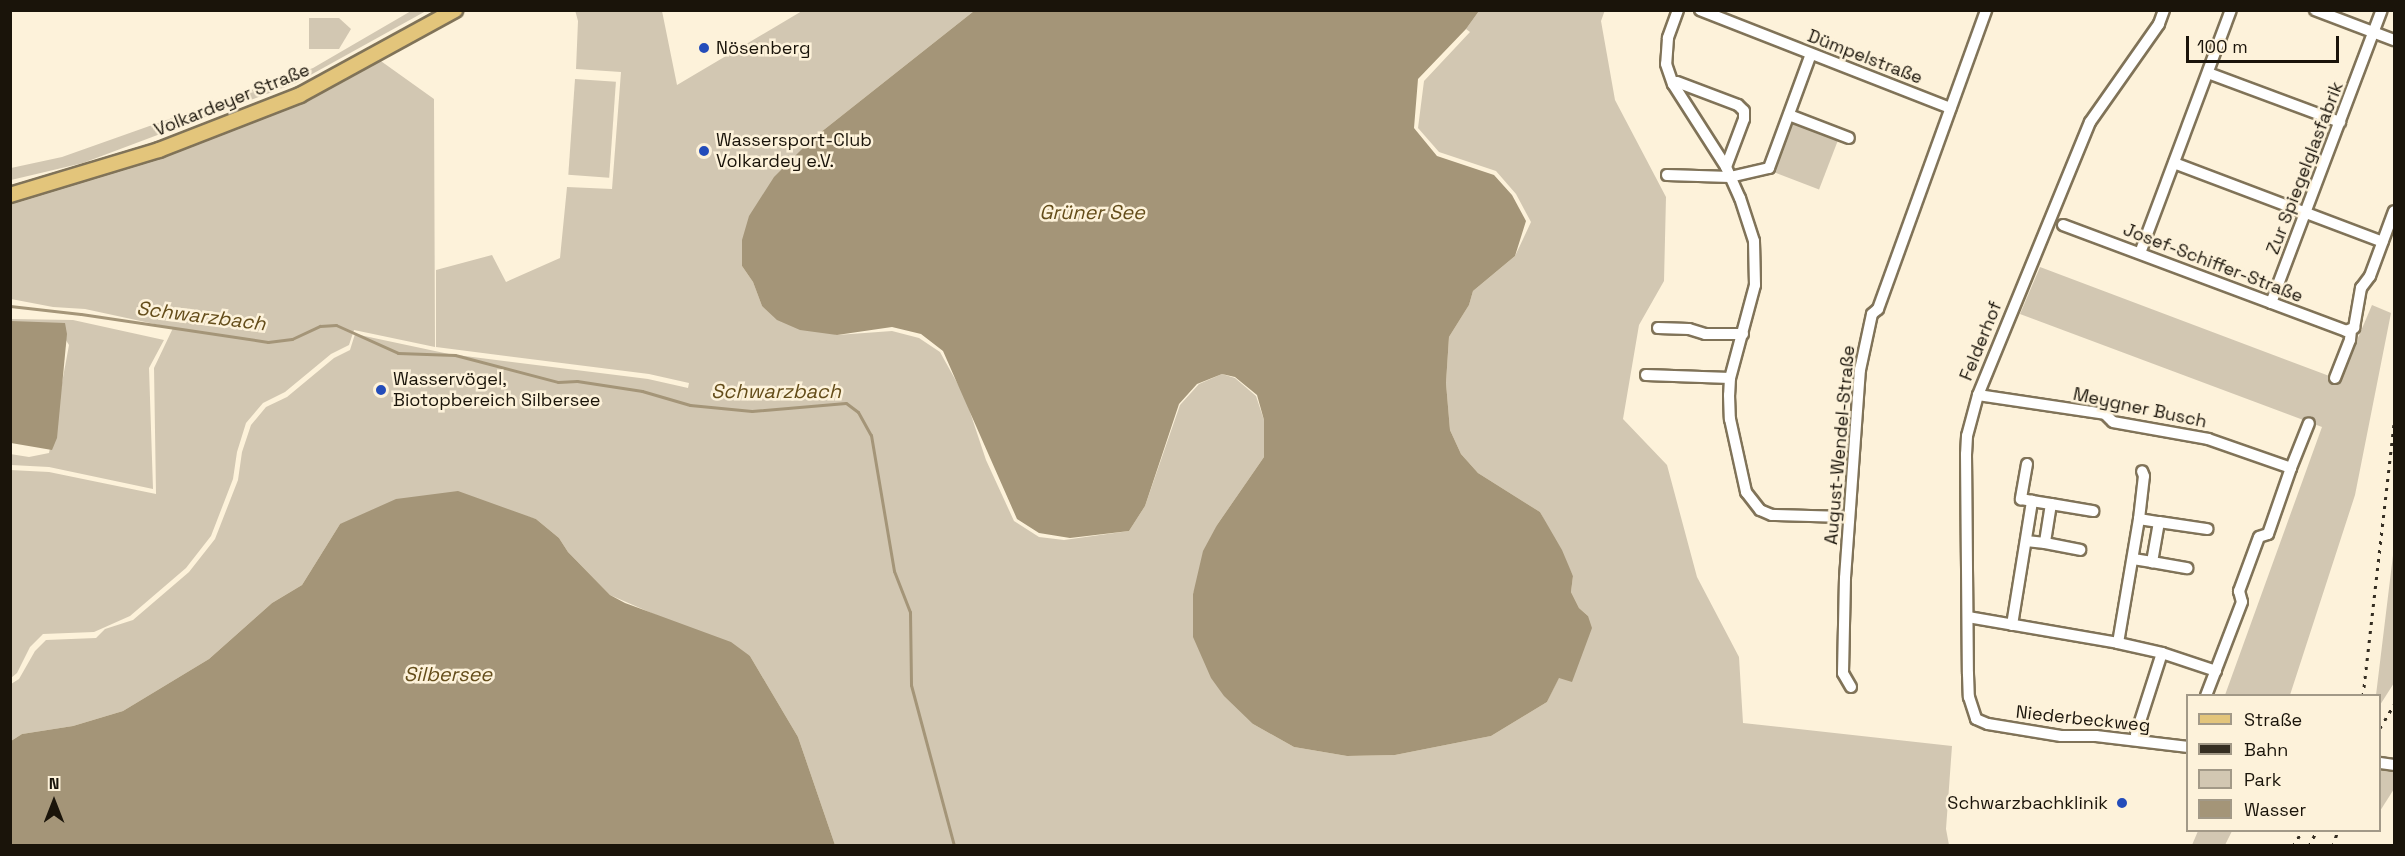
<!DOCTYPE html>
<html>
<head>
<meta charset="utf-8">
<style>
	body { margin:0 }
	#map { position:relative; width:2405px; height:856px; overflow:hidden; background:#fdf2da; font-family:"Space Grotesk",sans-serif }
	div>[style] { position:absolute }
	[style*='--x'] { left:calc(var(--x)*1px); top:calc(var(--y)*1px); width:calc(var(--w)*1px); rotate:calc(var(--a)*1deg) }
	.green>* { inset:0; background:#d2c7b2; transform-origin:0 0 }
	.water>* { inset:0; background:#a49578 }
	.stream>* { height:3px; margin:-1.5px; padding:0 1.5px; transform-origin:1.5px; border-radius:1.5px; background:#a49578 }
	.roads { filter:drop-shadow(2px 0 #807358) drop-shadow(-2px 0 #807358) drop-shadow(0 2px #807358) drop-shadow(0 -2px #807358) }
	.minor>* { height:10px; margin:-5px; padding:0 5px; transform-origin:5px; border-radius:5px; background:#fff }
	.major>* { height:14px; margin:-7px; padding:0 7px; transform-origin:7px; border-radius:7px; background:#e3c57b }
	.rail>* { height:3px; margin-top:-1.5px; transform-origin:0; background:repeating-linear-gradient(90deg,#352e22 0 3px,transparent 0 9px) }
	.dots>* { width:16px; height:16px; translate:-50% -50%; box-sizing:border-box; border:3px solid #fdf2da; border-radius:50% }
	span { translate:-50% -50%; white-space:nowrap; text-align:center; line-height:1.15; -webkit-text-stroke:5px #fdf2da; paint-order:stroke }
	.poi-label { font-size:18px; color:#1a140a }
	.left { translate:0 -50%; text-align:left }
	.right { translate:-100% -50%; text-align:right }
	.street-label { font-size:18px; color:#1a140a }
	.water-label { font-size:20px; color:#644d1a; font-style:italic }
	.frame { position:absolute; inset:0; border:12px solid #1a140a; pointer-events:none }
	.legend { position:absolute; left:2186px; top:694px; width:195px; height:138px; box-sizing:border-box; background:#fdf2da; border:2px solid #a29987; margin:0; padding:8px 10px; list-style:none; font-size:18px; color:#1a140a }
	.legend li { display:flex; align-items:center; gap:12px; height:30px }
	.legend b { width:30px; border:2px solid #a29987 }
	.north { position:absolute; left:24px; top:772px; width:60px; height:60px; -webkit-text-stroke:4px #fdf2da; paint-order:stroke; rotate:0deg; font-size:16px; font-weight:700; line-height:24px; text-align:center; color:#1a140a }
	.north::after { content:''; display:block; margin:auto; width:21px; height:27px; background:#1a140a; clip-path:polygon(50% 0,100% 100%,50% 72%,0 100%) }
	.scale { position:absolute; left:2186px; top:36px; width:153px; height:27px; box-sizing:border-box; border:3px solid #1a140a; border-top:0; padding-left:8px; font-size:18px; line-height:21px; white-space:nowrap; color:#1a140a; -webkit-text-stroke:4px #fdf2da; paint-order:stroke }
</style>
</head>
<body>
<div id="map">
	<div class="green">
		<div style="clip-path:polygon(575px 10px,662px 11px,677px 85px,802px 11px,974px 11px,811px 140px,742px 266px,753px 282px,762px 306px,837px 335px,892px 331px,919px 338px,940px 352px,965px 397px,986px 460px,1014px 521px,1039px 537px,1064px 540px,1129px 531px,1145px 506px,1180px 405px,1199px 384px,1222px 374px,1235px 378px,1256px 396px,1264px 420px,1264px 457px,1217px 525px,1193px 594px,1253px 724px,1294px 747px,1347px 756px,1395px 755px,1491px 736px,1547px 702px,1588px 616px,1579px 608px,1571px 592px,1573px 576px,1540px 512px,1478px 473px,1461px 454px,1450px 430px,1446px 383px,1449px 337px,1469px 305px,1473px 291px,1515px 256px,1531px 222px,1516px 194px,1496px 171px,1439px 152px,1418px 128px,1424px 81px,1470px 32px,1466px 29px,1479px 11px,1605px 10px,1601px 21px,1615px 100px,1666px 197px,1664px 281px,1639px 325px,1623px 419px,1667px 465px,1697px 577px,1739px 657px,1743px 723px,1952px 746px,1946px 829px,1949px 845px,835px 845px,798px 737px,750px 656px,610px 595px,568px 552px,559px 538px,536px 519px,515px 513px,340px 524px,302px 585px,272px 603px,209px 659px,123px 711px,73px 726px,22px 734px,11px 741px,11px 684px,19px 679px,35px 651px,46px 640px,96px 638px,105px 629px,133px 620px,189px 572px,215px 539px,238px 480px,242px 452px,251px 425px,266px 407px,287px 397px,334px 358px,350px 350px,355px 334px,449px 354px,648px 379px,688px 388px,689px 383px,649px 374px,436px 347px,436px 270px,492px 255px,506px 282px,560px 258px,567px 187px,612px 189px,621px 72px,576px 69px,578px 21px)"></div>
		<div style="clip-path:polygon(411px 11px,426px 11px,296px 83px,83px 163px,11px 180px,11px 168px,62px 157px,313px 68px)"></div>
		<div style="clip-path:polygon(309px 18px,339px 18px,351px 29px,339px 49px,309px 49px)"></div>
		<div style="clip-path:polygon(378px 59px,434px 99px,435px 347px,354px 330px,349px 345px,331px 354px,285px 392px,263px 403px,246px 423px,237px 452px,233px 479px,211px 536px,186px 568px,130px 616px,94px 632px,43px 634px,30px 647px,17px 673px,11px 678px,10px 470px,49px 472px,156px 494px,154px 368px,173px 328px,85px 309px,53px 307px,11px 299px,11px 200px,88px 180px,266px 115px)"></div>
		<div style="left:575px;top:79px;width:41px;height:96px;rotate:4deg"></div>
		<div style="left:1791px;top:123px;width:50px;height:52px;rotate:21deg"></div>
		<div style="clip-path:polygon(2040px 267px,2340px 380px,2372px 305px,2391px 313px,2355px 495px,2290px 695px,2225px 695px,2322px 427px,2020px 314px)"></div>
		<div style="clip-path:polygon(11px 319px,73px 320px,164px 340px,149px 368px,153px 489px,49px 467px,11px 465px,10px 454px,29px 457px,49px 453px,69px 345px,60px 331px,11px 332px)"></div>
		<div style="clip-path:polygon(2394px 547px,2394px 683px,2380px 705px,2380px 696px,2376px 695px)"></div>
		<div style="clip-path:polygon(2380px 769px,2394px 771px,2394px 789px,2380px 811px)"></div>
		<div style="clip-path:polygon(2198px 831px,2198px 830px,2232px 831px,2225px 845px,2192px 845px)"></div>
	</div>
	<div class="water">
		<div style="clip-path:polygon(974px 11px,1479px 11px,1466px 29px,1418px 79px,1414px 128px,1437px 156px,1494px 175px,1512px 195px,1526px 221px,1515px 256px,1473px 291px,1469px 305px,1449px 337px,1446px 383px,1450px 430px,1461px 454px,1478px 473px,1540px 512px,1562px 550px,1573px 576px,1571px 592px,1579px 608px,1588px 616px,1592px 628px,1572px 682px,1559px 678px,1547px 702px,1491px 736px,1395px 755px,1347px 756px,1294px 747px,1253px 724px,1224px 696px,1211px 678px,1193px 637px,1193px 594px,1203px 551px,1217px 525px,1264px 457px,1264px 420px,1257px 395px,1235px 377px,1222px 374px,1197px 384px,1179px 404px,1145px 506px,1129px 531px,1070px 538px,1039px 533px,1017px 519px,943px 351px,921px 334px,892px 327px,837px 335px,800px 330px,777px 320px,762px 306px,753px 282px,742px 266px,742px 240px,749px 216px,774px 177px,811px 140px)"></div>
		<div style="clip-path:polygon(11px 321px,65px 323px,67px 334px,57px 438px,52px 450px,11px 443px)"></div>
		<div style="clip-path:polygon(458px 491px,536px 519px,559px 538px,568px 552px,610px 595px,625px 603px,731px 642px,750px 656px,798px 737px,835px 845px,11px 845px,11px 741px,22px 734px,73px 726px,123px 711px,209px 659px,272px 603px,302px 585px,340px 524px,396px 499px)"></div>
	</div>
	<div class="stream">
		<div style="--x:10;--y:306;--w:71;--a:6.4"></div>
		<div style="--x:81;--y:314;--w:189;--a:8.5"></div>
		<div style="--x:268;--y:342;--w:24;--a:-7"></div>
		<div style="--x:292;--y:339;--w:31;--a:-25"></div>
		<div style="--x:320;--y:326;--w:16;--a:-4"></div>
		<div style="--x:336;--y:325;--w:68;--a:24.3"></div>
		<div style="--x:398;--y:353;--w:57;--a:2"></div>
		<div style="--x:455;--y:355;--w:106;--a:14.7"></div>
		<div style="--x:558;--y:382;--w:19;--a:-3"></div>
		<div style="--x:577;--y:381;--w:66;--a:8.7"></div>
		<div style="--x:642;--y:391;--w:50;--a:16.3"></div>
		<div style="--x:690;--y:405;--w:62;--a:5.5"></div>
		<div style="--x:752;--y:411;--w:94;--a:-4.9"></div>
		<div style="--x:846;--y:403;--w:15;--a:37"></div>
		<div style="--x:858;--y:412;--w:26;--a:61"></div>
		<div style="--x:871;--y:435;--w:138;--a:80.4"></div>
		<div style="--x:894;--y:571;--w:44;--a:68.7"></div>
		<div style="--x:910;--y:612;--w:73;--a:89.2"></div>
		<div style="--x:911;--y:685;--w:167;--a:75"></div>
	</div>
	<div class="roads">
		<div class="minor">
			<div style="--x:1678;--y:10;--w:30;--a:110"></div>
			<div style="--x:1668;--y:38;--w:26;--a:94"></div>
			<div style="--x:1666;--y:64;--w:21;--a:71"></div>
			<div style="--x:1673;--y:84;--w:98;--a:57.4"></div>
			<div style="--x:1726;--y:167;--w:34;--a:66"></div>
			<div style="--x:1740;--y:198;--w:45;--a:72"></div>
			<div style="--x:1754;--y:241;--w:44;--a:88.7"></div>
			<div style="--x:1755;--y:285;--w:96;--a:105"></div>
			<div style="--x:1730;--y:378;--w:17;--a:93"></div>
			<div style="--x:1729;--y:395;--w:24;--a:88"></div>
			<div style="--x:1730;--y:419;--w:75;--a:77.6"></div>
			<div style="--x:1746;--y:492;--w:23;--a:52"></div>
			<div style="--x:1760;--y:510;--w:13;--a:23"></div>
			<div style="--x:1772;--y:515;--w:77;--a:1.5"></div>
			<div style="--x:1700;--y:10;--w:269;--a:21.4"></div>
			<div style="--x:2164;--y:10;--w:15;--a:110"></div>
			<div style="--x:2159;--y:24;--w:120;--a:125.1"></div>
			<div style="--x:2090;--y:122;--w:295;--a:112.3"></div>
			<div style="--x:1978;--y:395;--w:42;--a:105"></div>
			<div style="--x:1967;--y:436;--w:18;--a:93"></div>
			<div style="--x:1966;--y:454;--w:220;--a:89.5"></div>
			<div style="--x:1968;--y:674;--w:23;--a:88"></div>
			<div style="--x:1969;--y:697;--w:23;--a:72"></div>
			<div style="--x:1976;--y:719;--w:13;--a:23"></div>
			<div style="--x:1988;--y:724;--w:74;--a:9.3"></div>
			<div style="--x:2061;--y:736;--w:35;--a:0"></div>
			<div style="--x:2096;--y:736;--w:93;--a:6.8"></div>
			<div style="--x:2315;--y:10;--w:85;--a:20.8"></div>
			<div style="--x:2208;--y:73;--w:141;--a:20.4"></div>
			<div style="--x:1673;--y:84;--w:4;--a:-27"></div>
			<div style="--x:1677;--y:82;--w:65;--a:20.7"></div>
			<div style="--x:1738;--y:105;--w:8;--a:45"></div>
			<div style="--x:1744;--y:111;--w:8;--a:90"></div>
			<div style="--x:1744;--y:119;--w:51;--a:110.6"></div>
			<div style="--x:1789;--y:115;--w:64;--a:21"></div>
			<div style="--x:2174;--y:163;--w:223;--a:20.7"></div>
			<div style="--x:1667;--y:175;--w:63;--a:1.8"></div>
			<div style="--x:1730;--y:177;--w:40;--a:-13"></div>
			<div style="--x:1769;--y:168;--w:121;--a:-69.8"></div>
			<div style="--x:2063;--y:225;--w:302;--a:20.5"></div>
			<div style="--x:2346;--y:331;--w:9;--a:-21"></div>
			<div style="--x:2354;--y:328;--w:41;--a:-80.1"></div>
			<div style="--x:2361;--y:288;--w:15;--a:-53"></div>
			<div style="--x:2370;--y:276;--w:69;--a:-69.7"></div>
			<div style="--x:2140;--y:253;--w:259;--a:-69.5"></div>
			<div style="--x:2271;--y:303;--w:313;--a:-69.3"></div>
			<div style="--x:1658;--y:328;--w:31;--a:2"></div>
			<div style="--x:1689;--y:329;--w:17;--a:17"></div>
			<div style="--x:1705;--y:334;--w:38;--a:0"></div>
			<div style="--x:1646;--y:375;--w:84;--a:2"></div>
			<div style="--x:2335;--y:378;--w:41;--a:-68.5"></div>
			<div style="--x:2350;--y:340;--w:9;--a:-84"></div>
			<div style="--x:1978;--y:395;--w:128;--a:8.5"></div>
			<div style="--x:2105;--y:414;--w:11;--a:45"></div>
			<div style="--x:2113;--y:422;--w:97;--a:10.1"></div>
			<div style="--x:2208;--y:439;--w:88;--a:19.3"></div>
			<div style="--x:2291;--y:468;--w:70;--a:109.2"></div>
			<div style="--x:2268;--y:534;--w:9;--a:162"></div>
			<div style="--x:2259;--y:537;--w:58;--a:110.3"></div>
			<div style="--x:2239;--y:591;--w:11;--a:75"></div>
			<div style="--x:2242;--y:602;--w:101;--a:111"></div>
			<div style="--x:2027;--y:464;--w:36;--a:100"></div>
			<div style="--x:2021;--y:499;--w:11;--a:10"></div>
			<div style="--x:2291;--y:468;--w:48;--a:-68.2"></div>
			<div style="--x:2051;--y:504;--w:43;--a:9.5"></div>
			<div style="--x:2139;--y:519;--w:43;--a:-83.4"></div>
			<div style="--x:2144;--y:476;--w:5;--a:-112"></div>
			<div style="--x:2159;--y:522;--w:49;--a:8.3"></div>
			<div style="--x:2045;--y:543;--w:36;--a:11"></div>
			<div style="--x:2152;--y:562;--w:36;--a:10"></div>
			<div style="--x:1968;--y:617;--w:152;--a:9.8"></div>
			<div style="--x:2118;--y:643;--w:45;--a:12.8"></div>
			<div style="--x:2162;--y:653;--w:57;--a:18.4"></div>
			<div style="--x:2012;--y:625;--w:126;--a:-80.8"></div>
			<div style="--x:2032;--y:501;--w:19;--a:9"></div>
			<div style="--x:2051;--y:504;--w:39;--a:99"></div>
			<div style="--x:2045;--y:543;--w:19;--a:-174"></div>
			<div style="--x:2118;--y:643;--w:126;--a:-80.4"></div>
			<div style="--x:2139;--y:519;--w:20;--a:9"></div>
			<div style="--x:2159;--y:522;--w:41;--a:99.9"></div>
			<div style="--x:2152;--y:562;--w:19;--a:-171"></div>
			<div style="--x:1851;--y:687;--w:16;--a:-120"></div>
			<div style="--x:1843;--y:673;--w:95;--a:-88.8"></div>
			<div style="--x:1845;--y:578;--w:209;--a:-85.9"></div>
			<div style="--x:1860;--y:370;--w:57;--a:-77.9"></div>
			<div style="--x:1872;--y:314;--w:8;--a:-40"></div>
			<div style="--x:1878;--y:309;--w:318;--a:-70.1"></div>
			<div style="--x:2136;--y:734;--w:85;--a:-72.2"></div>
			<div style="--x:2380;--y:763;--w:14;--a:8"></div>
		</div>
		<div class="major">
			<div style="--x:10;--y:195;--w:156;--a:-16.8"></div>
			<div style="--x:159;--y:150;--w:151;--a:-21.3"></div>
			<div style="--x:300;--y:95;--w:177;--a:-28.7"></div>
		</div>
	</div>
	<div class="rail">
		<div style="--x:2363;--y:696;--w:275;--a:-83.5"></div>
		<div style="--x:2380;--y:728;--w:27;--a:-59"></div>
		<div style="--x:2293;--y:846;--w:19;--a:-58"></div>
		<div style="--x:2309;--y:846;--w:18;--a:-63"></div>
		<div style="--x:2333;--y:846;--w:17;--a:-73"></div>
	</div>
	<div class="dots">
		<div style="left:704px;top:48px;background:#234cba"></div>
		<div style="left:704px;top:151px;background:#234cba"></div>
		<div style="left:381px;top:390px;background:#234cba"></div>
		<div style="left:2122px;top:803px;background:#234cba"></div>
	</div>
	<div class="poi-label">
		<span class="left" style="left:716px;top:48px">Nösenberg</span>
		<span class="left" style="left:716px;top:151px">Wassersport-Club<br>Volkardey e.V.</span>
		<span class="left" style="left:393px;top:390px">Wasservögel,<br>Biotopbereich Silbersee</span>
		<span class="right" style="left:2108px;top:803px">Schwarzbachklinik</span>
	</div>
	<div class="street-label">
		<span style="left:1865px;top:57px;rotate:21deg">Dümpelstraße</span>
		<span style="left:232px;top:100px;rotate:-22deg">Volkardeyer Straße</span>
		<span style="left:2305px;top:168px;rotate:-69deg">Zur Spiegelglasfabrik</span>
		<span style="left:2213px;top:263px;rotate:21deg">Josef-Schiffer-Straße</span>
		<span style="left:1981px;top:341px;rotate:-68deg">Felderhof</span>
		<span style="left:2140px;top:408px;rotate:12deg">Meygner Busch</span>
		<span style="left:1840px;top:445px;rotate:-85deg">August-Wendel-Straße</span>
		<span style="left:2083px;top:719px;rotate:6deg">Niederbeckweg</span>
	</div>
	<div class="water-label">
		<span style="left:1092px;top:212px">Grüner See</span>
		<span style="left:201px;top:316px;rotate:7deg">Schwarzbach</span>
		<span style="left:776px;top:391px">Schwarzbach</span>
		<span style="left:448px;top:674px">Silbersee</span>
	</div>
	<div class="frame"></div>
	<ul class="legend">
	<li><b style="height:8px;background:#e3c57b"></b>Straße</li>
	<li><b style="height:8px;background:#352e22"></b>Bahn</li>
	<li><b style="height:16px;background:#d2c7b2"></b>Park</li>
	<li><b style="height:16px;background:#a49578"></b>Wasser</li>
	</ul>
	<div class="north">N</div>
	<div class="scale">100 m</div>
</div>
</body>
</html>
